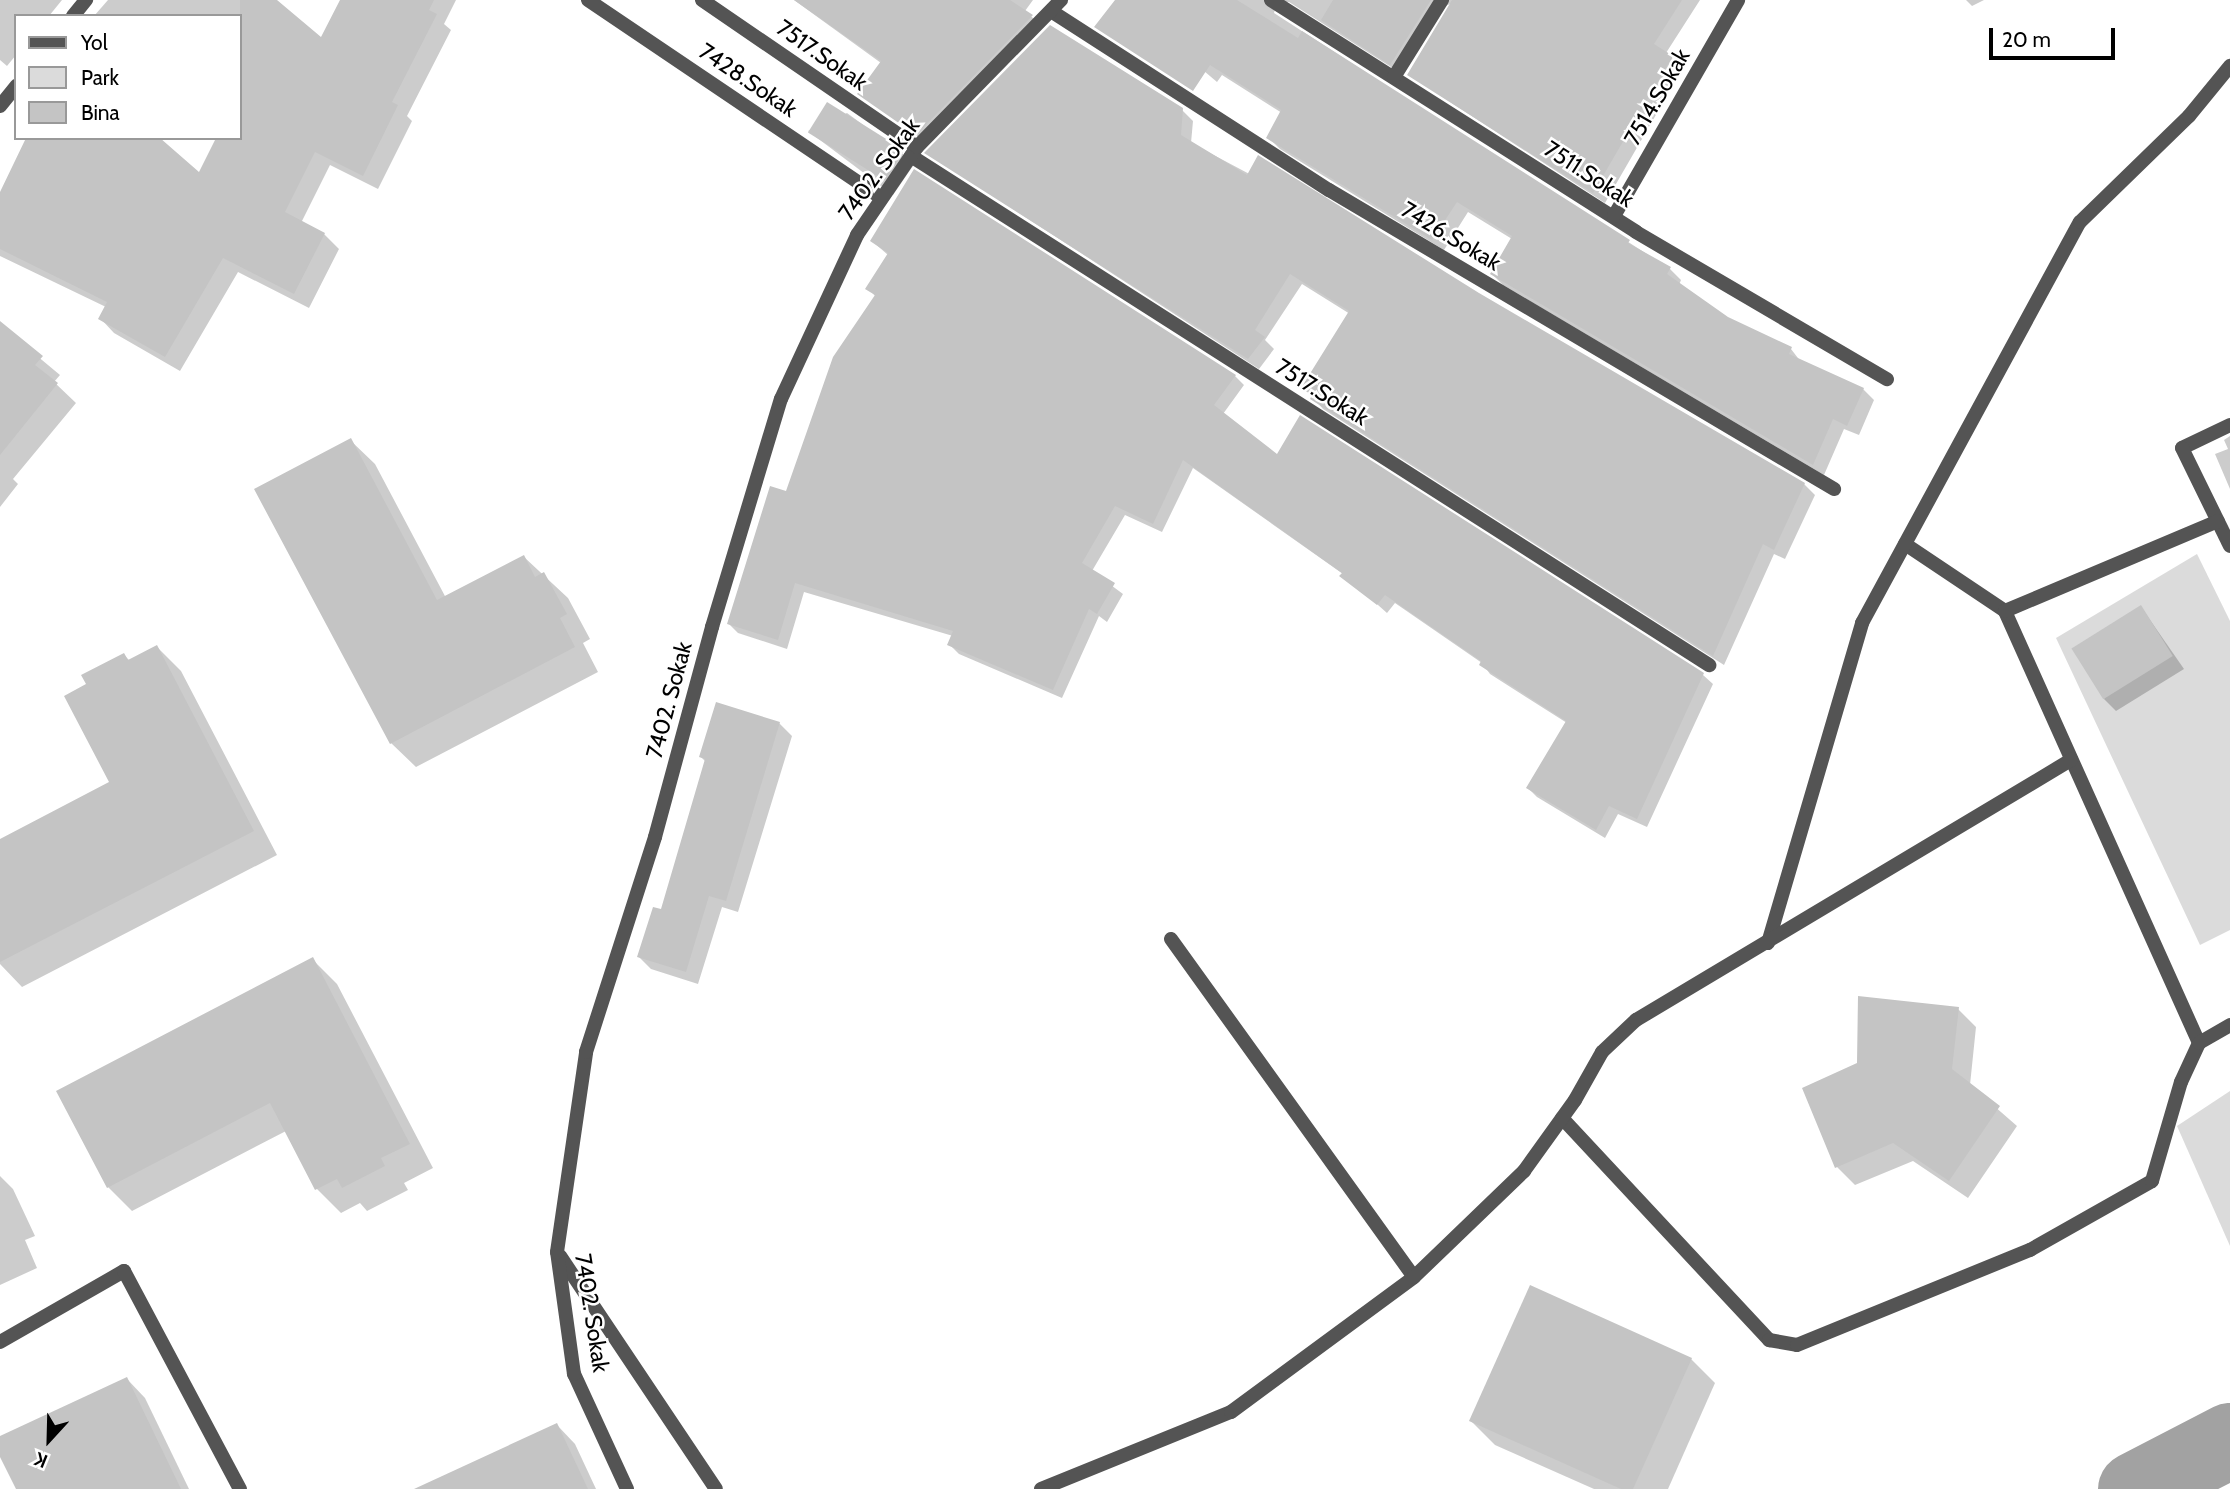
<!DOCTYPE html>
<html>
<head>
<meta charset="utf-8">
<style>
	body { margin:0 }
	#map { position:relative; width:2230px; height:1489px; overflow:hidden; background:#fff; font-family:Cabin,sans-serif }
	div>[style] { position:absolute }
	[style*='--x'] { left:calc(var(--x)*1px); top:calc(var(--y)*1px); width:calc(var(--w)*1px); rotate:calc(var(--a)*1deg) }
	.green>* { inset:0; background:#dbdbdb }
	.shadow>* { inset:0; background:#0003 }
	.river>* { height:75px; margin:-37.5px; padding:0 37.5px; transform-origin:37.5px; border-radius:37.5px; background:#a2a2a2 }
	.building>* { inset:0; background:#c4c4c4; transform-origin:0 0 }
	.street>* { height:14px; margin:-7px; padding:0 7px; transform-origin:7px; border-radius:7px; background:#545454 }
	span { translate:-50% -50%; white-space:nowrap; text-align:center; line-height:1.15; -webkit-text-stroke:5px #fff; paint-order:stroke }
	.street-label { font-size:23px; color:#000 }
	.legend { position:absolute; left:14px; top:14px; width:228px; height:126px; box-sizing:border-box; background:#fff; border:2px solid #999; margin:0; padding:9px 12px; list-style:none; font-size:21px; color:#000 }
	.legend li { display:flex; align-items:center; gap:14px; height:35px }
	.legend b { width:35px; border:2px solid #999 }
	.north { position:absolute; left:14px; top:1405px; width:70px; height:70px; -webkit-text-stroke:5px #fff; paint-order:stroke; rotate:202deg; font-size:19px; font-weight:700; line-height:28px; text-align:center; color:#000 }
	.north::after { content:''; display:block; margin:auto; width:24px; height:32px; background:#000; clip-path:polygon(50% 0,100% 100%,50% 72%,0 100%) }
	.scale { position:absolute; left:1989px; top:28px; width:126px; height:32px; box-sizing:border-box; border:4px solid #000; border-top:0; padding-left:9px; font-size:21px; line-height:24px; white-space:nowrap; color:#000; -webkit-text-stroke:5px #fff; paint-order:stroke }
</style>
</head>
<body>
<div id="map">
	<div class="green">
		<div style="clip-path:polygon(2197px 554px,2230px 621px,2230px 930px,2200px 945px,2056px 638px)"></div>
		<div style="clip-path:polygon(2230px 1091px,2230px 1246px,2177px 1126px)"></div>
	</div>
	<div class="shadow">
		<div style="clip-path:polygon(0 0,62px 0,49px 16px,16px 16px,16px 55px,7px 66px,0 60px)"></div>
		<div style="clip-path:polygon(108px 0,274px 0,321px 40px,342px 0,456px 0,444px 24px,451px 30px,407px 116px,412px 121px,378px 189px,330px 165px,301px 223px,324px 234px,339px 249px,309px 308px,238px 272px,180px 371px,114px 333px,100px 318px,106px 307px,0 256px,0 196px,200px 175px,240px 138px,240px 96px,247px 80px,240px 74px,240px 16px,94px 16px)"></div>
		<div style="clip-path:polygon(794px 0,1033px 0,1025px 11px,1043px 27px,928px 144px,860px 94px,881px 63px)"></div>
		<div style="clip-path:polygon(1120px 0,1700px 0,1666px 53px,1683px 68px,1605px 203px,1409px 75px,1453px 3px,1445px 6px,1402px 74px,1289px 2px,1277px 2px,1274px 13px,1670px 269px,1681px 280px,1679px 285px,1727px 318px,1791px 349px,1801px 362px,1863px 389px,1874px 400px,1859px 435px,1844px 429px,1824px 475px,1503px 285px,1492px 274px,1512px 239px,1468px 212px,1444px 250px,1280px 149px,1269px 138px,1282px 113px,1222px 75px,1217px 82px)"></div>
		<div style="clip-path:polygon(1966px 0,1984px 0,1972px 6px)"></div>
		<div style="clip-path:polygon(1182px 110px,1193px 121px,1191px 143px,1478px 295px,1804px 484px,1815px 495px,1785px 559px,1774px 554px,1724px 665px,1323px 409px,1304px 388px,1350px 314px,1302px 284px,1265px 340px,1274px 349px,1259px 369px,927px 153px)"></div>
		<div style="clip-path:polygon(847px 113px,915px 163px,893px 195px,808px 131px)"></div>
		<div style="clip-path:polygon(872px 241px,1235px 376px,1244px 385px,1223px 414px,1278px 456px,1703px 675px,1713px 684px,1647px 827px,1618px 814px,1605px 838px,1537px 797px,1528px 788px,1567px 723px,1490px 674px,1482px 663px,1395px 603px,1387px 613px,1343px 574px,1193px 468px,1162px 532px,1125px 515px,1092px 571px,1123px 594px,1107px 622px,1099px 616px,1062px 698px,959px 654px,949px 644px,953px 636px,804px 592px,787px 649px,738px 633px,729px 624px,876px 297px,868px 288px,888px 255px)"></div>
		<div style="clip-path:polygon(0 325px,60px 375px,54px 382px,76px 403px,13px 479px,18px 484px,0 507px)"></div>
		<div style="clip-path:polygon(2230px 436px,2230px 489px,2215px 454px,2228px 449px,2224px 440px)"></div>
		<div style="clip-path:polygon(350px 440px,375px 464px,446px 598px,524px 557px,568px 598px,590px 639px,583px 643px,598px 672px,416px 767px,391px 743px,256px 489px)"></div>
		<div style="clip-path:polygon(2141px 607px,2184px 669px,2116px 711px,2104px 699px)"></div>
		<div style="clip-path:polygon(157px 647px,181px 671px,277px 855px,22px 987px,0 964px,0 841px,111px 783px,88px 685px,124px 655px,130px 661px)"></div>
		<div style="clip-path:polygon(779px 723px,792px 736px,738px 912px,722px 907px,698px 984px,651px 969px,639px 957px,663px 911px,706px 762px,701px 757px)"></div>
		<div style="clip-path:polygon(313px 960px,337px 984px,433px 1168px,404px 1183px,408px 1190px,367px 1211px,360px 1203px,341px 1213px,317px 1189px,286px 1131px,132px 1211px,108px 1187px)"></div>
		<div style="clip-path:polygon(1958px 1009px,1976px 1027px,1970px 1085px,2017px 1126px,1968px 1198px,1913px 1161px,1855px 1185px,1837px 1167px,1859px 1064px)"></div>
		<div style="clip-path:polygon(0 1176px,13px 1189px,35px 1236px,25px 1240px,37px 1268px,0 1285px)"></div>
		<div style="clip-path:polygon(1691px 1359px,1715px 1383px,1668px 1489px,1594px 1489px,1495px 1445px,1471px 1421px)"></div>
		<div style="clip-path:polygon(127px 1379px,145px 1398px,189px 1489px,18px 1489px,0 1453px,0 1438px)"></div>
		<div style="clip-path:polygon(557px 1425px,575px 1444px,596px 1489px,418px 1489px)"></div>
	</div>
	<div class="river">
		<div style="--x:2135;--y:1489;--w:107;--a:-27.3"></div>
	</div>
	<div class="building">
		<div style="clip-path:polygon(240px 0,277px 0,321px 37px,340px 0,434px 0,429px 10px,437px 14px,392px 102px,398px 105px,363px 176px,315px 152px,285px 212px,325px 233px,294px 294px,223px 258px,165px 357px,98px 319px,107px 302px,0 249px,0 192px,26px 138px,160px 138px,199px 172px,216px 138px,240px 138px)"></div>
		<div style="clip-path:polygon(794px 0,1010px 0,1033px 15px,916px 135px,857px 94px,881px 61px)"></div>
		<div style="clip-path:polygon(1115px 0,1237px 0,1298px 38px,1302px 31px,1630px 240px,1628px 243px,1671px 267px,1667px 274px,1728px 317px,1792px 347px,1789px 354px,1864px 388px,1847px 426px,1833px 419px,1813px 465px,1490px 274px,1512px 236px,1457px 202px,1432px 240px,1266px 138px,1281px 110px,1210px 65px,1193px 91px,1094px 27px)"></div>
		<div style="clip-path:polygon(1333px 0,1431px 0,1390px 65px,1321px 20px)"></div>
		<div style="clip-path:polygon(1452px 0,1682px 0,1654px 44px,1673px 56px,1593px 193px,1407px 75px)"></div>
		<div style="clip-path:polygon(1050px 25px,1183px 108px,1181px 135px,1247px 175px,1258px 155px,1479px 293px,1805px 483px,1774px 550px,1763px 544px,1713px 656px,1310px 399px,1312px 395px,1301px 388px,1349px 311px,1290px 274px,1255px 330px,1265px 337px,1248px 359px,924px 153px)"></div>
		<div style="left:827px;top:102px;width:91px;height:36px;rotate:32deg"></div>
		<div style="clip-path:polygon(914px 169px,1236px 375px,1214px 405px,1277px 454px,1300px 415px,1704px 673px,1637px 819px,1609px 806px,1596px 830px,1526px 788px,1566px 721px,1479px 665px,1481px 661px,1385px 595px,1377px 605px,1339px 576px,1342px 573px,1183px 460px,1153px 524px,1115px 506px,1082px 563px,1115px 583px,1097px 614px,1089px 609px,1053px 690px,947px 645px,953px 631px,795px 583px,778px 640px,727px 624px,770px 486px,786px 491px,833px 357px,875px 295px,865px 289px,888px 253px,870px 241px)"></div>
		<div style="clip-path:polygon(0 321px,43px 356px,35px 365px,58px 383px,0 455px)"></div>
		<div style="clip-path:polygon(351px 438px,437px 600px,524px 555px,535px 577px,544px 572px,567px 614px,560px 618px,575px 647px,390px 744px,254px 489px)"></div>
		<div style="left:2141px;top:605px;width:60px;height:82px;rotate:58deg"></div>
		<div style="clip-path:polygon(157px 645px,254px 831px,0 962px,0 839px,109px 782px,64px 696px,86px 684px,81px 675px,124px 653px,128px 660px)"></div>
		<div style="clip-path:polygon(716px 702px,780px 722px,726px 901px,709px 896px,686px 972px,637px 957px,653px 907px,661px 909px,705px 759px,699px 757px)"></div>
		<div style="clip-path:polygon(313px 957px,410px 1144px,381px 1158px,385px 1166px,342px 1188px,337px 1179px,315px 1190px,270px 1103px,107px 1188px,56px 1091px)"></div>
		<div style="clip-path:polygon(1858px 996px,1959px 1007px,1952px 1069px,2000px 1106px,1949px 1181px,1893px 1143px,1835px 1168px,1802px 1088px,1857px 1063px)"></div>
		<div style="clip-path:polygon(1530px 1285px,1692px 1358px,1633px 1489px,1621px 1489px,1469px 1421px)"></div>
		<div style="clip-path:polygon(127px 1377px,181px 1489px,16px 1489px,0 1457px,0 1436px)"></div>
		<div style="clip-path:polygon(557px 1423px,588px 1489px,414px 1489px)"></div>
	</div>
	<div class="street">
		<div style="--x:588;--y:0;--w:354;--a:34"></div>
		<div style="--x:702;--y:0;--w:260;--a:34.4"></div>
		<div style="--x:1271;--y:0;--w:432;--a:32.4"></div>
		<div style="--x:1636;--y:232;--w:291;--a:30.4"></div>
		<div style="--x:1051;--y:11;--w:331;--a:32.8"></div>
		<div style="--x:1329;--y:190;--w:587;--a:30.63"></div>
		<div style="--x:73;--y:16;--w:21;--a:-51"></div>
		<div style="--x:1394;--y:77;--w:91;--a:-58.1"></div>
		<div style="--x:0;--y:106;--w:26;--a:-51"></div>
		<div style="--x:911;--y:156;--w:947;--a:32.53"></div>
		<div style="--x:1614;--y:216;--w:249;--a:-60.1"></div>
		<div style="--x:2230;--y:425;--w:53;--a:154.4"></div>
		<div style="--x:2182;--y:448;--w:109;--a:63.9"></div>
		<div style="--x:1905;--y:544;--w:120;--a:33.8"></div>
		<div style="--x:1171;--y:939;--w:416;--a:54.3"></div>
		<div style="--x:1768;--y:943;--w:334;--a:-73.6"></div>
		<div style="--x:1862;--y:623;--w:456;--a:-61.5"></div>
		<div style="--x:2080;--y:222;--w:152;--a:-44.2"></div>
		<div style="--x:2189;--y:116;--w:65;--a:-50.6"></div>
		<div style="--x:2199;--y:1043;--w:474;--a:-114.2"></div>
		<div style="--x:2005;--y:611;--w:231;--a:-22.9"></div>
		<div style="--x:1562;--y:1118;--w:304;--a:47"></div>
		<div style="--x:1769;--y:1340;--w:28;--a:10"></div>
		<div style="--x:1797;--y:1345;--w:252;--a:-22.2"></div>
		<div style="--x:2030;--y:1250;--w:140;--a:-29.5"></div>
		<div style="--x:2152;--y:1181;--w:103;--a:-73.7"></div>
		<div style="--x:2181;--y:1082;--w:43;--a:-65.2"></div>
		<div style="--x:2199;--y:1043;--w:36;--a:-30"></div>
		<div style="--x:560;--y:1256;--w:280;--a:56.2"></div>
		<div style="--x:0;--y:1342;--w:143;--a:-29.8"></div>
		<div style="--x:124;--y:1271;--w:247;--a:62"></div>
		<div style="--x:627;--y:1489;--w:127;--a:-114.7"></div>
		<div style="--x:574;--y:1374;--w:123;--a:-97.9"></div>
		<div style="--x:557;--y:1252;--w:202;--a:-81.7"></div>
		<div style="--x:586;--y:1052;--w:226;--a:-72.2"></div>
		<div style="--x:655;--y:837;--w:218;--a:-74.8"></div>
		<div style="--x:712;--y:627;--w:238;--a:-73.2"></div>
		<div style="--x:781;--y:399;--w:181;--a:-65.1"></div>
		<div style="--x:857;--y:235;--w:107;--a:-55.7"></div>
		<div style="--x:917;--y:147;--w:206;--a:-45.6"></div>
		<div style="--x:1041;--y:1489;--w:205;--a:-22.1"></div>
		<div style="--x:1231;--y:1412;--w:227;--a:-36.4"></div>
		<div style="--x:1414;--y:1277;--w:153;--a:-43.9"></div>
		<div style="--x:1524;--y:1171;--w:87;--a:-54.3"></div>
		<div style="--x:1575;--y:1100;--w:55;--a:-60.6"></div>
		<div style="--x:1602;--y:1052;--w:47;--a:-43.3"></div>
		<div style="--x:1636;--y:1020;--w:507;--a:-30.87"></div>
	</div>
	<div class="street-label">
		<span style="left:822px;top:55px;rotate:35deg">7517.Sokak</span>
		<span style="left:748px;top:80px;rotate:34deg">7428.Sokak</span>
		<span style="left:1657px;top:97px;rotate:-60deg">7514.Sokak</span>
		<span style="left:879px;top:169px;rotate:-54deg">7402. Sokak</span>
		<span style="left:1589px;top:174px;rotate:33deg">7511.Sokak</span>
		<span style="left:1451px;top:236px;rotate:31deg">7426.Sokak</span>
		<span style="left:1322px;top:392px;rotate:32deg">7517.Sokak</span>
		<span style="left:669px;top:700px;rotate:-75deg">7402. Sokak</span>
		<span style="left:592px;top:1313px;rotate:81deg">7402. Sokak</span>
	</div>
	<ul class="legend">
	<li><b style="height:9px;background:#545454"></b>Yol</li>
	<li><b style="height:19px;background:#dbdbdb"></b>Park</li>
	<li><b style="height:19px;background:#c4c4c4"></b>Bina</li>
	</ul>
	<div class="north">K</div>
	<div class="scale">20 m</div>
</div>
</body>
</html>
